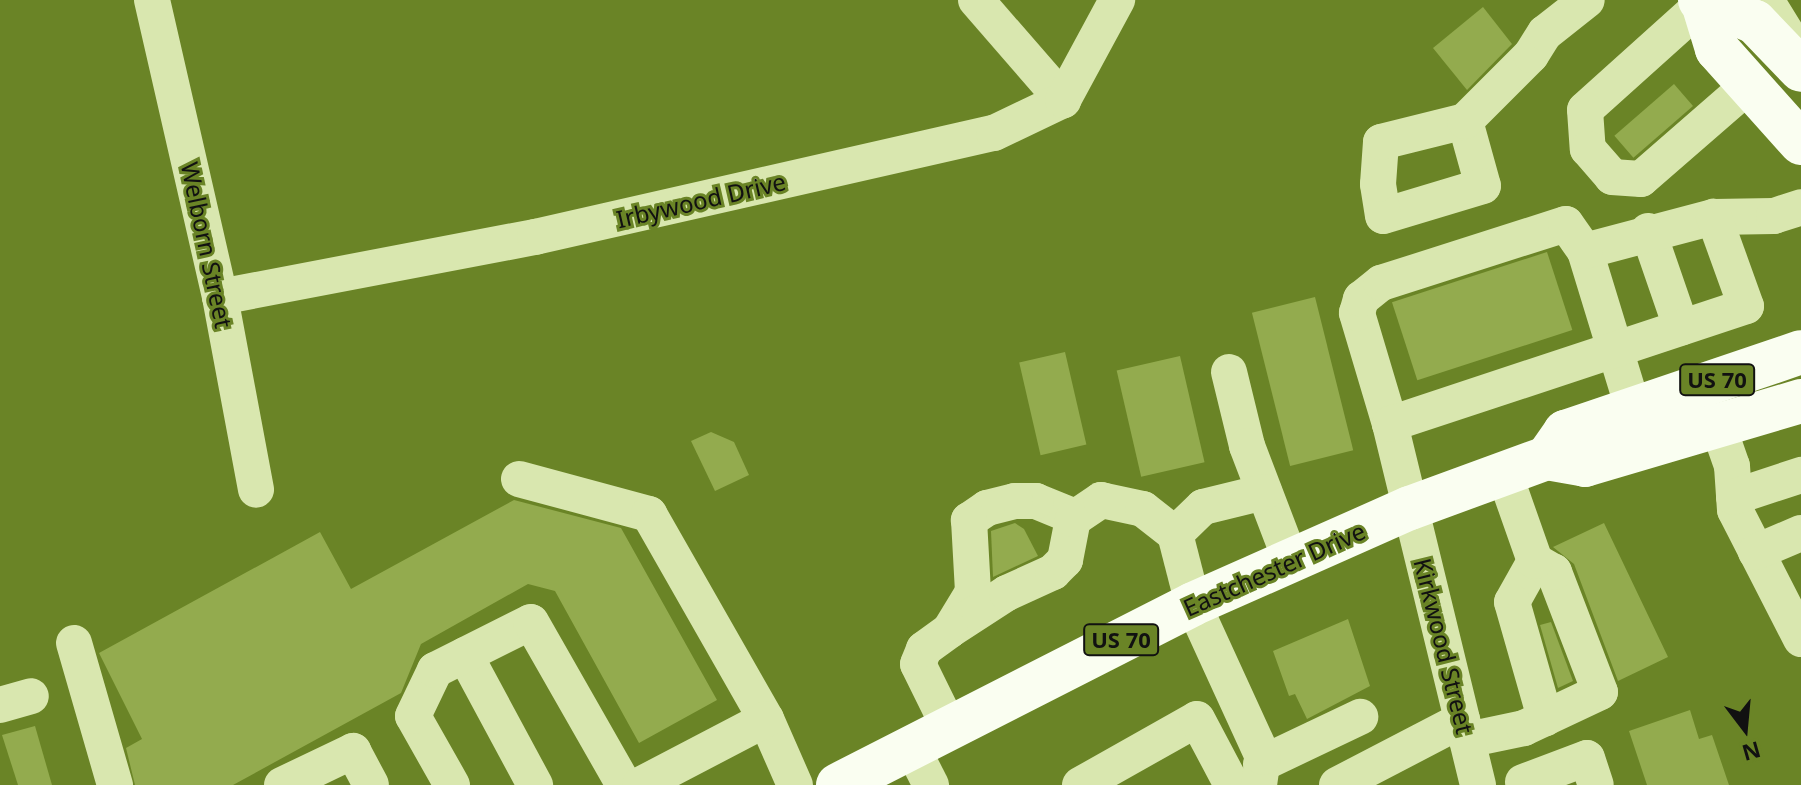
<!DOCTYPE html>
<html>
<head>
<meta charset="utf-8">
<style>
	body { margin:0 }
	#map { position:relative; width:1801px; height:785px; overflow:hidden; background:#6a8426; font-family:"Noto Sans",sans-serif }
	div>[style] { position:absolute }
	[style*='--x'] { left:calc(var(--x)*1px); top:calc(var(--y)*1px); width:calc(var(--w)*1px); rotate:calc(var(--a)*1deg) }
	.building>* { inset:0; background:#93ab4e; transform-origin:0 0 }
	.minor>* { height:36px; margin:-18px; padding:0 18px; transform-origin:18px; border-radius:18px; background:#d9e7af }
	.major>* { height:44px; margin:-22px; padding:0 22px; transform-origin:22px; border-radius:22px; background:#fafef1 }
	span { translate:-50% -50%; white-space:nowrap; text-align:center; line-height:1.15; -webkit-text-stroke:6px #6a8426; paint-order:stroke }
	.shield-label span { padding:2px 6px; background:#6a8426; border:2px solid; border-radius:6px; -webkit-text-stroke-width:0 }
	.shield-label { font-size:22px; color:#111; font-weight:700 }
	.street-label { font-size:24px; color:#111 }
	.north { position:absolute; left:1705px; top:689px; width:80px; height:80px; -webkit-text-stroke:6px #6a8426; paint-order:stroke; rotate:164deg; font-size:22px; font-weight:700; line-height:32px; text-align:center; color:#111 }
	.north::after { content:''; display:block; margin:auto; width:28px; height:36px; background:#111; clip-path:polygon(50% 0,100% 100%,50% 72%,0 100%) }
</style>
</head>
<body>
<div id="map">
	<div class="building">
		<div style="clip-path:polygon(1483px 7px,1512px 44px,1467px 90px,1433px 48px)"></div>
		<div style="left:1674px;top:84px;width:29px;height:79px;rotate:49deg"></div>
		<div style="left:1547px;top:252px;width:82px;height:163px;rotate:72deg"></div>
		<div style="left:1315px;top:297px;width:158px;height:65px;rotate:76deg"></div>
		<div style="left:1065px;top:352px;width:95px;height:47px;rotate:77deg"></div>
		<div style="left:1180px;top:356px;width:109px;height:65px;rotate:77deg"></div>
		<div style="clip-path:polygon(711px 432px,734px 442px,749px 475px,715px 491px,691px 441px)"></div>
		<div style="clip-path:polygon(514px 500px,621px 528px,717px 700px,639px 743px,555px 591px,528px 584px,421px 644px,401px 693px,233px 785px,135px 785px,126px 748px,142px 739px,99px 653px,320px 532px,351px 589px)"></div>
		<div style="clip-path:polygon(1015px 523px,1024px 529px,1038px 556px,993px 577px,991px 531px)"></div>
		<div style="clip-path:polygon(1604px 523px,1668px 657px,1618px 681px,1574px 564px,1553px 547px)"></div>
		<div style="clip-path:polygon(1348px 619px,1370px 686px,1307px 719px,1295px 694px,1289px 696px,1273px 651px)"></div>
		<div style="clip-path:polygon(1551px 622px,1573px 681px,1558px 688px,1540px 625px)"></div>
		<div style="clip-path:polygon(1690px 710px,1699px 739px,1712px 735px,1729px 785px,1647px 785px,1629px 731px)"></div>
		<div style="clip-path:polygon(35px 726px,52px 785px,18px 785px,2px 735px)"></div>
	</div>
	<div class="minor">
		<div style="--x:152;--y:0;--w:305;--a:77.1"></div>
		<div style="--x:220;--y:297;--w:196;--a:79.4"></div>
		<div style="--x:976;--y:0;--w:133;--a:49"></div>
		<div style="--x:1707;--y:0;--w:164;--a:138"></div>
		<div style="--x:1585;--y:110;--w:39;--a:86"></div>
		<div style="--x:1588;--y:149;--w:37;--a:49"></div>
		<div style="--x:1612;--y:177;--w:29;--a:4"></div>
		<div style="--x:1641;--y:179;--w:143;--a:-41"></div>
		<div style="--x:1766;--y:0;--w:61;--a:58.4"></div>
		<div style="--x:1465;--y:121;--w:67;--a:74.5"></div>
		<div style="--x:1483;--y:186;--w:104;--a:163.3"></div>
		<div style="--x:1383;--y:216;--w:32;--a:-99"></div>
		<div style="--x:1378;--y:184;--w:42;--a:-85.9"></div>
		<div style="--x:1381;--y:142;--w:87;--a:-14"></div>
		<div style="--x:1465;--y:121;--w:93;--a:-45"></div>
		<div style="--x:1531;--y:55;--w:26;--a:-58"></div>
		<div style="--x:1545;--y:33;--w:53;--a:-38.2"></div>
		<div style="--x:1648;--y:231;--w:102;--a:71"></div>
		<div style="--x:220;--y:297;--w:321;--a:-10.8"></div>
		<div style="--x:535;--y:237;--w:471;--a:-12.8"></div>
		<div style="--x:994;--y:133;--w:76;--a:-25.6"></div>
		<div style="--x:1063;--y:100;--w:114;--a:-61.6"></div>
		<div style="--x:1229;--y:372;--w:76;--a:76.3"></div>
		<div style="--x:1247;--y:446;--w:123;--a:69.1"></div>
		<div style="--x:1633;--y:408;--w:164;--a:-107"></div>
		<div style="--x:1585;--y:251;--w:133;--a:-14.8"></div>
		<div style="--x:1714;--y:217;--w:60;--a:-1"></div>
		<div style="--x:1774;--y:216;--w:28;--a:-18"></div>
		<div style="--x:1390;--y:424;--w:116;--a:-106.6"></div>
		<div style="--x:1357;--y:313;--w:15;--a:-74"></div>
		<div style="--x:1361;--y:299;--w:26;--a:-39"></div>
		<div style="--x:1381;--y:283;--w:194;--a:-17.7"></div>
		<div style="--x:1566;--y:224;--w:33;--a:55"></div>
		<div style="--x:1718;--y:426;--w:42;--a:70.7"></div>
		<div style="--x:1732;--y:466;--w:44;--a:86.1"></div>
		<div style="--x:1735;--y:510;--w:145;--a:62.9"></div>
		<div style="--x:519;--y:479;--w:135;--a:15.1"></div>
		<div style="--x:649;--y:514;--w:236;--a:60.3"></div>
		<div style="--x:766;--y:719;--w:72;--a:66.3"></div>
		<div style="--x:1734;--y:497;--w:71;--a:-18.2"></div>
		<div style="--x:1075;--y:517;--w:42;--a:-157.7"></div>
		<div style="--x:1036;--y:501;--w:21;--a:180"></div>
		<div style="--x:1015;--y:501;--w:29;--a:166"></div>
		<div style="--x:987;--y:508;--w:22;--a:146"></div>
		<div style="--x:969;--y:520;--w:72;--a:86.8"></div>
		<div style="--x:973;--y:592;--w:44;--a:121.2"></div>
		<div style="--x:950;--y:630;--w:68;--a:-33"></div>
		<div style="--x:1007;--y:593;--w:51;--a:-24.5"></div>
		<div style="--x:1053;--y:572;--w:17;--a:-45"></div>
		<div style="--x:1065;--y:560;--w:42;--a:-79"></div>
		<div style="--x:1073;--y:519;--w:34;--a:-34"></div>
		<div style="--x:1101;--y:500;--w:43;--a:12.1"></div>
		<div style="--x:1143;--y:509;--w:41;--a:38"></div>
		<div style="--x:1756;--y:552;--w:49;--a:-22.9"></div>
		<div style="--x:1535;--y:561;--w:47;--a:119.3"></div>
		<div style="--x:1512;--y:602;--w:121;--a:74.1"></div>
		<div style="--x:74;--y:643;--w:148;--a:73.9"></div>
		<div style="--x:465;--y:655;--w:148;--a:61.7"></div>
		<div style="--x:0;--y:705;--w:32;--a:-16"></div>
		<div style="--x:949;--y:727;--w:70;--a:-116.2"></div>
		<div style="--x:918;--y:664;--w:16;--a:-68"></div>
		<div style="--x:924;--y:649;--w:32;--a:-36"></div>
		<div style="--x:1467;--y:740;--w:58;--a:-11.9"></div>
		<div style="--x:1524;--y:728;--w:84;--a:-25.3"></div>
		<div style="--x:1600;--y:692;--w:129;--a:-111"></div>
		<div style="--x:1554;--y:572;--w:22;--a:-150"></div>
		<div style="--x:1535;--y:561;--w:93;--a:-109.4"></div>
		<div style="--x:911;--y:746;--w:44;--a:62.9"></div>
		<div style="--x:1261;--y:764;--w:110;--a:-25.4"></div>
		<div style="--x:1523;--y:782;--w:68;--a:-20.6"></div>
		<div style="--x:1587;--y:758;--w:28;--a:72"></div>
		<div style="--x:282;--y:785;--w:79;--a:-25.6"></div>
		<div style="--x:353;--y:751;--w:38;--a:62"></div>
		<div style="--x:452;--y:785;--w:79;--a:-119.5"></div>
		<div style="--x:413;--y:716;--w:51;--a:-64.4"></div>
		<div style="--x:435;--y:670;--w:107;--a:-26.6"></div>
		<div style="--x:531;--y:622;--w:188;--a:60.3"></div>
		<div style="--x:640;--y:785;--w:142;--a:-27.6"></div>
		<div style="--x:1080;--y:785;--w:134;--a:-29.4"></div>
		<div style="--x:1197;--y:719;--w:75;--a:62.1"></div>
		<div style="--x:1259;--y:785;--w:28;--a:-82"></div>
		<div style="--x:1263;--y:757;--w:168;--a:-114.6"></div>
		<div style="--x:1193;--y:604;--w:72;--a:-104.4"></div>
		<div style="--x:1175;--y:534;--w:39;--a:-44"></div>
		<div style="--x:1203;--y:507;--w:63;--a:-13.8"></div>
		<div style="--x:1337;--y:785;--w:141;--a:-27.5"></div>
		<div style="--x:1478;--y:785;--w:372;--a:-103.7"></div>
		<div style="--x:1390;--y:424;--w:375;--a:-18.3"></div>
		<div style="--x:1746;--y:306;--w:95;--a:-109.8"></div>
	</div>
	<div class="major">
		<div style="--x:1700;--y:0;--w:59;--a:21.8"></div>
		<div style="--x:1755;--y:22;--w:66;--a:46.2"></div>
		<div style="--x:1703;--y:3;--w:48;--a:73.1"></div>
		<div style="--x:1717;--y:49;--w:126;--a:48.2"></div>
		<div style="--x:1547;--y:458;--w:32;--a:-55"></div>
		<div style="--x:1565;--y:432;--w:249;--a:-18.7"></div>
		<div style="--x:838;--y:785;--w:398;--a:-27"></div>
		<div style="--x:1193;--y:604;--w:237;--a:-23.9"></div>
		<div style="--x:1410;--y:508;--w:146;--a:-20.1"></div>
		<div style="--x:1547;--y:458;--w:39;--a:10"></div>
		<div style="--x:1585;--y:465;--w:225;--a:-16.5"></div>
	</div>
	<div class="shield-label">
		<span style="left:1717px;top:380px">US 70</span>
		<span style="left:1121px;top:640px">US 70</span>
	</div>
	<div class="street-label">
		<span style="left:701px;top:200px;rotate:-13deg">Irbywood Drive</span>
		<span style="left:207px;top:245px;rotate:78deg">Welborn Street</span>
		<span style="left:1274px;top:569px;rotate:-24deg">Eastchester Drive</span>
		<span style="left:1444px;top:646px;rotate:76deg">Kirkwood Street</span>
	</div>
	<div class="north">N</div>
</div>
</body>
</html>
